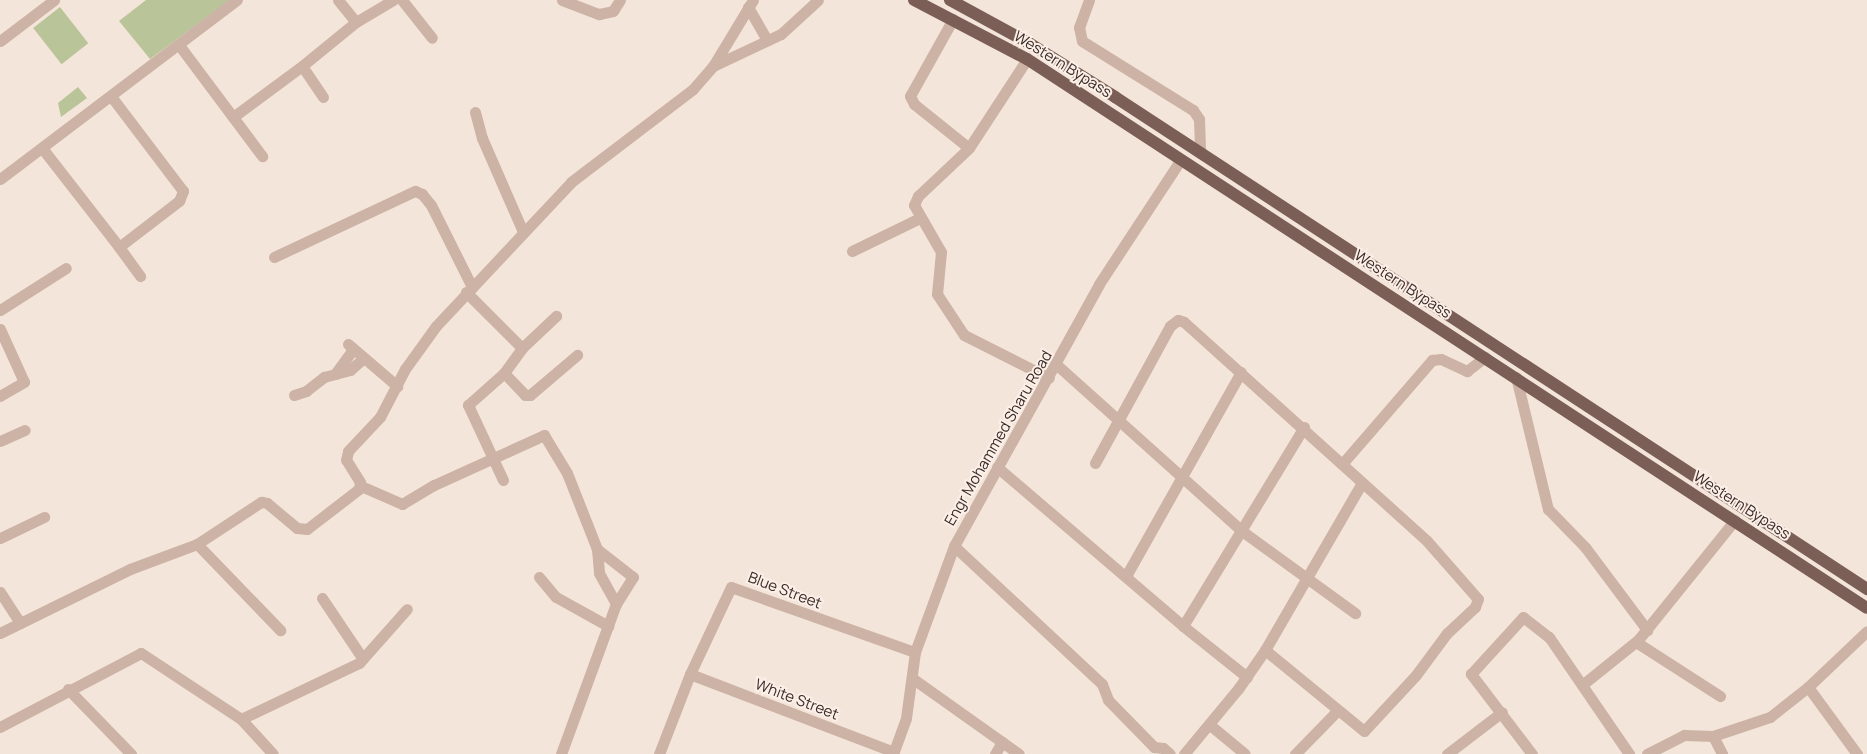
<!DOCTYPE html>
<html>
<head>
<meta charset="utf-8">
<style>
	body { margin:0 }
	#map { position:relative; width:1867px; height:754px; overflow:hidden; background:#f4e5da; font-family:Manrope,sans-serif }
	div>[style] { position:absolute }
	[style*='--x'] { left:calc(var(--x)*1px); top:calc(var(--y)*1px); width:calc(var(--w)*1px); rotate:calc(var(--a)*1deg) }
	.green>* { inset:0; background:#bac499; transform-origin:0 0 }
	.minor>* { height:11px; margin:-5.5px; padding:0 5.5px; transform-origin:5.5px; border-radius:5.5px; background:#cdb3a5 }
	.major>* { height:12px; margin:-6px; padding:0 6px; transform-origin:6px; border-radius:6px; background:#7b5f57 }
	span { translate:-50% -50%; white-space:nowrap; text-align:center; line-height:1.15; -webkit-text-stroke:4px #fbefe7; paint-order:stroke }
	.street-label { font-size:15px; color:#382a27 }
</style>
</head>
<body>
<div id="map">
	<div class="green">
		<div style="clip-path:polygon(146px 0,230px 0,150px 59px,119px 21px)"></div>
		<div style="left:60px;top:7px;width:46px;height:34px;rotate:52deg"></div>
		<div style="clip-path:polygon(78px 87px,87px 98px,61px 117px,58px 103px)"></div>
	</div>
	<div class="minor">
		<div style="--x:338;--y:0;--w:28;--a:51"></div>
		<div style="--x:402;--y:0;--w:48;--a:51.7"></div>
		<div style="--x:562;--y:0;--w:40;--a:21"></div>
		<div style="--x:599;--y:14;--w:14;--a:-12"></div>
		<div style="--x:613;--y:11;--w:13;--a:-58"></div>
		<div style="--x:1089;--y:0;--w:29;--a:110"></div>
		<div style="--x:1079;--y:27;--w:14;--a:78"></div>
		<div style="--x:1082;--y:41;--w:131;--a:31.9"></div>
		<div style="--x:1193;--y:110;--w:11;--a:56"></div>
		<div style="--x:1199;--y:119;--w:34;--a:88"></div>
		<div style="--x:748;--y:7;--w:38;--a:60"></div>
		<div style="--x:953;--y:19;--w:88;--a:119.2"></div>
		<div style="--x:910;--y:96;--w:9;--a:63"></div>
		<div style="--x:914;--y:104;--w:70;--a:38.7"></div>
		<div style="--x:0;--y:41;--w:68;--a:-37.2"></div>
		<div style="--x:179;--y:45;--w:139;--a:53.2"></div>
		<div style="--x:1027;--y:59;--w:106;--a:123.1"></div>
		<div style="--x:969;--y:148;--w:70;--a:136.7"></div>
		<div style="--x:918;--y:196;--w:10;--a:114"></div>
		<div style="--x:914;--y:205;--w:54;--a:60.1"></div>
		<div style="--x:941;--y:252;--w:42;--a:95.4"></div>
		<div style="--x:937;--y:294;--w:49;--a:56.6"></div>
		<div style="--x:964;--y:335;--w:95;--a:26.8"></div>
		<div style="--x:713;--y:66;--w:75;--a:-25.2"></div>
		<div style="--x:781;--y:34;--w:50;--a:-42.6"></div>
		<div style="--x:323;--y:97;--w:37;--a:-124"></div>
		<div style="--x:302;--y:66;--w:70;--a:-39.2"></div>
		<div style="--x:356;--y:22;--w:43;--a:-30.7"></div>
		<div style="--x:475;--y:112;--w:27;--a:75"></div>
		<div style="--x:482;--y:138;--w:103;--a:66.4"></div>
		<div style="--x:233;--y:117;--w:86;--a:-36.5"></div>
		<div style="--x:42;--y:148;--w:125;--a:52.1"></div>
		<div style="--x:119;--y:247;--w:76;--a:-37.5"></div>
		<div style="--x:179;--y:201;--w:11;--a:-68"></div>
		<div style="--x:183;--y:191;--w:119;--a:-127.2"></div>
		<div style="--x:0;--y:179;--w:297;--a:-37.1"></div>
		<div style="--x:119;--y:247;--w:36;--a:54"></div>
		<div style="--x:852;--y:251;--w:76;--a:-25.9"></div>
		<div style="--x:274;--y:257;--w:156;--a:-25.1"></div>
		<div style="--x:415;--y:191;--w:8;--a:23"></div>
		<div style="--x:422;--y:194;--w:14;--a:51"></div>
		<div style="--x:431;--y:205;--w:92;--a:63.4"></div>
		<div style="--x:466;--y:292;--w:79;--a:45"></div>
		<div style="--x:0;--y:310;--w:78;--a:-32.5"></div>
		<div style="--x:0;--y:329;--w:58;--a:65.6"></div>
		<div style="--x:24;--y:382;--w:28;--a:150"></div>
		<div style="--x:348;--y:344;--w:65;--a:40.6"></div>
		<div style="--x:1057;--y:365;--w:249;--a:41.9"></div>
		<div style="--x:1242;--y:531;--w:140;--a:36"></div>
		<div style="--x:504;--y:373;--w:30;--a:46"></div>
		<div style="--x:525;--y:395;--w:5;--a:0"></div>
		<div style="--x:530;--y:395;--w:62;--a:-40.4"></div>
		<div style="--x:335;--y:374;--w:31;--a:-54"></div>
		<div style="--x:1516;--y:377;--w:136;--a:76.4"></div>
		<div style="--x:1548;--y:509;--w:53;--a:45.8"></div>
		<div style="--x:1585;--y:547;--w:104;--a:53.2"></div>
		<div style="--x:294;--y:395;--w:13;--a:-18"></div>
		<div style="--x:306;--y:391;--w:23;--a:-38"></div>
		<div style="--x:324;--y:377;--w:27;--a:-15"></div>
		<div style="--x:350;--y:370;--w:18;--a:-41"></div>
		<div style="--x:0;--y:441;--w:27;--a:-24"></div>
		<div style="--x:1095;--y:463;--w:156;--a:-61.3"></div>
		<div style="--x:1170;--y:326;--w:10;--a:-37"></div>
		<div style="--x:1178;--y:320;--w:6;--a:18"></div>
		<div style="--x:1184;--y:322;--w:327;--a:42"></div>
		<div style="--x:1427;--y:541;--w:77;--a:48.7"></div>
		<div style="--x:1478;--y:599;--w:9;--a:111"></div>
		<div style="--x:1475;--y:607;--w:38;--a:137"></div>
		<div style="--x:1447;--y:633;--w:52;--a:126.4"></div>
		<div style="--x:1416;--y:675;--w:76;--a:132.9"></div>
		<div style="--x:1364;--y:731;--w:128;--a:-140.7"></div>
		<div style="--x:1342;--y:464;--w:138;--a:-49.1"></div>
		<div style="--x:1432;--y:360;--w:9;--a:-6"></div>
		<div style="--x:1441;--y:359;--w:29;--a:25"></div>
		<div style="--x:1467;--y:371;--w:23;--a:-38"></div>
		<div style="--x:997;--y:467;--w:245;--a:40.5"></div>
		<div style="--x:1183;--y:626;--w:82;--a:38.6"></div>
		<div style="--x:503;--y:480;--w:83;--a:-115"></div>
		<div style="--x:468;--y:405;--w:48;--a:-41.6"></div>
		<div style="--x:504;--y:373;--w:31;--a:-54"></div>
		<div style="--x:522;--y:348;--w:47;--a:-43.3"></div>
		<div style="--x:361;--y:486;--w:45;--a:23.7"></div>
		<div style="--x:402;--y:504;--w:37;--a:-31"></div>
		<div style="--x:434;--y:485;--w:121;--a:-24.4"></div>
		<div style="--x:544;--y:435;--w:44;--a:58.8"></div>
		<div style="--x:567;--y:473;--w:82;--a:68.5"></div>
		<div style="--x:597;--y:549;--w:24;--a:85"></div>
		<div style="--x:599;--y:573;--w:35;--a:61"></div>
		<div style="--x:0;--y:538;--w:49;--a:-25.5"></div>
		<div style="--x:197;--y:544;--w:120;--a:46"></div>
		<div style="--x:954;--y:546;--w:202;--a:43"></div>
		<div style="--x:1102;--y:684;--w:17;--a:69"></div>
		<div style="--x:1108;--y:700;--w:66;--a:45.6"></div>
		<div style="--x:1154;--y:747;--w:9;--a:6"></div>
		<div style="--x:1163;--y:748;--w:9;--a:41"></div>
		<div style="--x:1126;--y:576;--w:234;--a:-60.6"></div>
		<div style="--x:539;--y:577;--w:26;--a:50"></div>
		<div style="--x:556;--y:597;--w:60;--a:29.1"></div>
		<div style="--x:0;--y:592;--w:37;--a:57"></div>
		<div style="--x:322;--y:598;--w:73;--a:56.1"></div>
		<div style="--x:1183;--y:626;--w:233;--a:-58.7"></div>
		<div style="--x:0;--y:633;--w:145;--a:-26.2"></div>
		<div style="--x:130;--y:569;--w:72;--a:-20.5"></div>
		<div style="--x:197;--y:544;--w:77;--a:-33.3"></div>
		<div style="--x:261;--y:502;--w:6;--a:9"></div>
		<div style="--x:267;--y:503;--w:39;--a:40"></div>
		<div style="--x:297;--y:528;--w:10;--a:6"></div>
		<div style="--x:307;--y:529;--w:66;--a:-37.6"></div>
		<div style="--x:359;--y:489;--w:7;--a:-82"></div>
		<div style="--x:360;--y:482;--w:26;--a:-122"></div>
		<div style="--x:346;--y:460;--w:9;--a:-77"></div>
		<div style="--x:348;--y:451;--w:47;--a:-46.7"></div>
		<div style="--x:380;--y:417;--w:54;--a:-62.5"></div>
		<div style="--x:405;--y:369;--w:53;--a:-54.2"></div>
		<div style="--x:436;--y:326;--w:197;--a:-46.8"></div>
		<div style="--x:571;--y:182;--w:153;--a:-37.3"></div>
		<div style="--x:693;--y:89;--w:30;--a:-49"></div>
		<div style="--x:713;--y:66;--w:77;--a:-58.8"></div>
		<div style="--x:1636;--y:642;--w:100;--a:32.7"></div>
		<div style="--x:690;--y:674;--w:218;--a:20.9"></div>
		<div style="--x:912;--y:678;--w:131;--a:35.4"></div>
		<div style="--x:1582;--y:685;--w:72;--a:-38.8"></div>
		<div style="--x:1638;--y:640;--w:154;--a:-51.1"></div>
		<div style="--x:1808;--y:687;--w:83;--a:53.8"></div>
		<div style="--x:68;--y:689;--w:91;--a:45.9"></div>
		<div style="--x:241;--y:719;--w:131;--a:-25.4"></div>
		<div style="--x:359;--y:663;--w:72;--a:-48.4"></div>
		<div style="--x:1210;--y:725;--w:45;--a:39.6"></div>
		<div style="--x:0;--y:727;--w:159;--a:-27.7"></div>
		<div style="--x:141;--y:653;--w:120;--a:33.4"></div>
		<div style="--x:241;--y:719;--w:47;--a:47.6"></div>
		<div style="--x:1713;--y:736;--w:20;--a:63"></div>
		<div style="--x:561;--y:754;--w:160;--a:-69.9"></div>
		<div style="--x:616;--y:604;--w:32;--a:-58"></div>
		<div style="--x:633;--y:577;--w:46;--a:-142.1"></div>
		<div style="--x:659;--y:754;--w:86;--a:-68.8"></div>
		<div style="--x:690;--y:674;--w:96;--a:-64.8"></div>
		<div style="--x:731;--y:587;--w:195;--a:19.5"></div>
		<div style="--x:893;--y:754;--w:38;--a:-70"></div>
		<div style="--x:906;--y:718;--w:67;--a:-82.2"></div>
		<div style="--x:915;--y:652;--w:113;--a:-69.8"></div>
		<div style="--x:954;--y:546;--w:299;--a:-61"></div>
		<div style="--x:1099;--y:284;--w:149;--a:-56.7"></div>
		<div style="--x:995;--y:754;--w:14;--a:-60"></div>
		<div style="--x:1184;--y:754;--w:85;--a:-50.3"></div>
		<div style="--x:1238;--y:689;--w:47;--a:-55.3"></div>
		<div style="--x:1265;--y:650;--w:193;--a:-59.9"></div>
		<div style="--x:1295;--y:754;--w:60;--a:-45.7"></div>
		<div style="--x:1447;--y:754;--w:69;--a:-37.4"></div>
		<div style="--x:1532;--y:754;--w:101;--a:-127.3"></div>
		<div style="--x:1471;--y:674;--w:77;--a:-47.6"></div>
		<div style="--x:1523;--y:617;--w:33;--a:38"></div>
		<div style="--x:1549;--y:637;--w:142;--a:55.6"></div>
		<div style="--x:1647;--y:754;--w:42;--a:-27.2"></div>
		<div style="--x:1684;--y:735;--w:29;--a:2"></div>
		<div style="--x:1713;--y:736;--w:60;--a:-18.4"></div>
		<div style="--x:1770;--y:717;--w:48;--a:-38.3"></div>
		<div style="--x:1808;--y:687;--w:81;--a:-43.5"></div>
	</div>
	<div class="major">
		<div style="--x:914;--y:0;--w:127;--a:27.6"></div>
		<div style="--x:1027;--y:59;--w:1003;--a:33.17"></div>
		<div style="--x:950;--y:0;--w:90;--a:28.6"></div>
		<div style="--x:1029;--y:43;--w:102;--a:32.1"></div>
		<div style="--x:1115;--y:97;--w:899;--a:33.19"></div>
	</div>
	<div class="street-label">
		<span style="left:1063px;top:64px;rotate:32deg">Western Bypass</span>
		<span style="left:1403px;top:284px;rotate:33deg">Western Bypass</span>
		<span style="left:998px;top:438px;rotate:-60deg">Engr Mohammed Sharu Road</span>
		<span style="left:1742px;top:505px;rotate:33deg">Western Bypass</span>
		<span style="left:785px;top:590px;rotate:21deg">Blue Street</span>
		<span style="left:797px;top:699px;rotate:21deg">White Street</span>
	</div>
</div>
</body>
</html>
